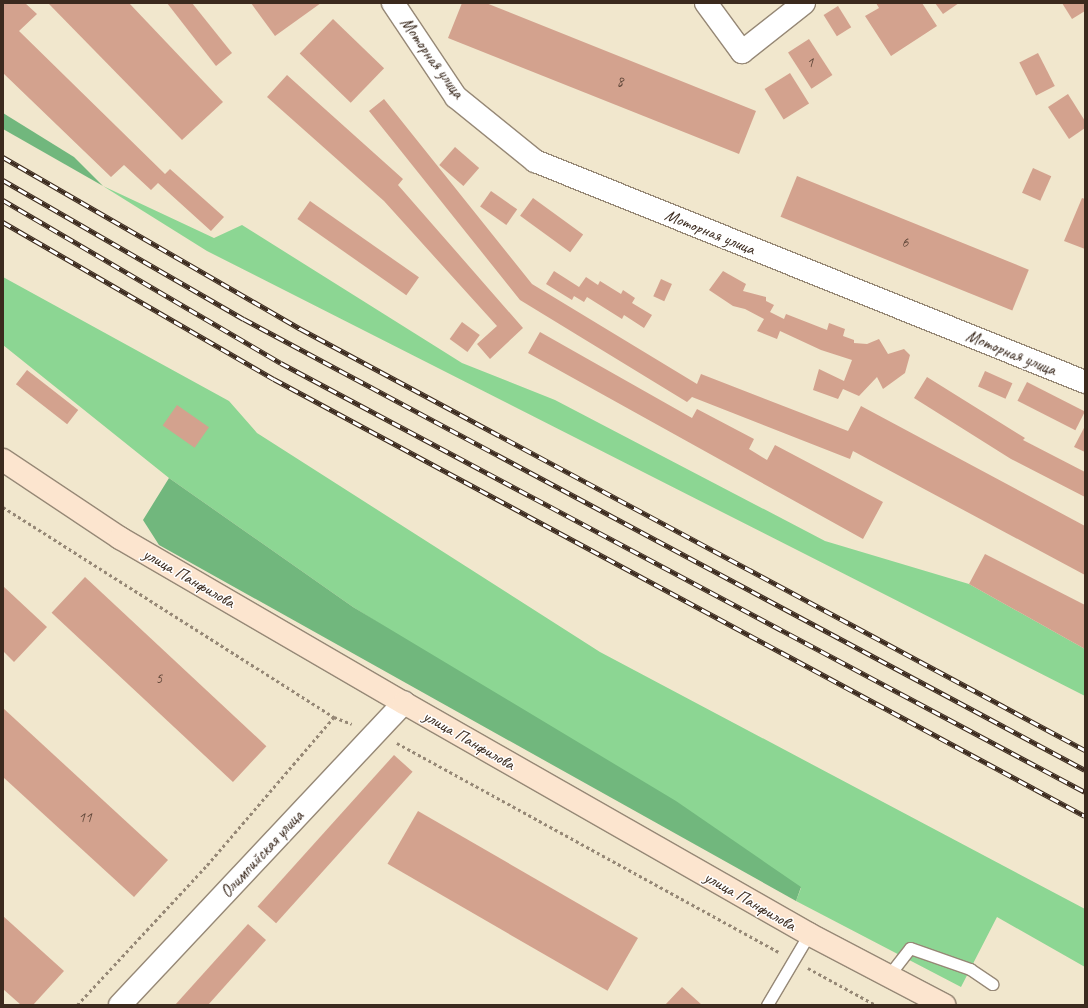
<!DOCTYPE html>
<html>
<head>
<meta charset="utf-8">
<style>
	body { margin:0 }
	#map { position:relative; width:1088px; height:1008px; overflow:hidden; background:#f1e7cd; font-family:Caveat,sans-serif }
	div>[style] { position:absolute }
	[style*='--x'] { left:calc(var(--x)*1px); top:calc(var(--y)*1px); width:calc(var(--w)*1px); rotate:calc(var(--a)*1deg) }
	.green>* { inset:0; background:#8cd693 }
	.forest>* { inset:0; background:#71b77d }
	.building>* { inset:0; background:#d3a28e; transform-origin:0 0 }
	.path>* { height:2.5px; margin-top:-1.25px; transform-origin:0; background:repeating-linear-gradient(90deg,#968876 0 3px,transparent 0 6px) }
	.roads { filter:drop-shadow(1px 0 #968876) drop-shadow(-1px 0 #968876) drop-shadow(0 1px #968876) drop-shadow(0 -1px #968876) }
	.service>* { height:11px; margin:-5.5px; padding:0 5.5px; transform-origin:5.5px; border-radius:5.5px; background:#fff }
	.minor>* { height:22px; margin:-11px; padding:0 11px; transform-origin:11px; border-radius:11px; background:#fff }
	.secondary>* { height:22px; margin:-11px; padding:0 11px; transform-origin:11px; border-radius:11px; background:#fce5cf }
	.rail>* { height:4.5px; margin-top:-2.25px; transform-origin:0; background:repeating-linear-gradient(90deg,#fff 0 9px,#3b2a1e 0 18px); box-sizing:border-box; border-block:1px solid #3b2a1e }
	span { translate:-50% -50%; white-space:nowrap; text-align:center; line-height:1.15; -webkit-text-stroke:3px #fff; paint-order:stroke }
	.number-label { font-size:15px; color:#61483a }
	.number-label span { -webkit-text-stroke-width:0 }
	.street-label { font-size:17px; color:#3b2a1e }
	.frame { position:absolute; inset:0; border:4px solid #3b2a1e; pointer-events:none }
</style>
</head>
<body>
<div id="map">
	<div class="green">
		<div style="clip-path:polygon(103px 186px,214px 238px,242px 225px,462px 363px,555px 400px,825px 541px,969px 584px,1085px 649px,1085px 696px,207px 251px)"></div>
		<div style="clip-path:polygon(3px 277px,229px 401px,257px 433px,600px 652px,1085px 909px,1085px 967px,997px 917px,961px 987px,796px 901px,801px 888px,353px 607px,169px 478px,3px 345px)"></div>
	</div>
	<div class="forest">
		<div style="clip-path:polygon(3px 113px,74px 157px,103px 186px,3px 129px)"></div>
		<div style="clip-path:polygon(169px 478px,353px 607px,676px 801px,801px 887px,796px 901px,159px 545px,143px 520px)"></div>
	</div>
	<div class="building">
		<div style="clip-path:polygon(3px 3px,25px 3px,37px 14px,19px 31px,165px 174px,170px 169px,224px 217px,211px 231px,158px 183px,151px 190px,124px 165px,111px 177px,3px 73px)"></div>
		<div style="clip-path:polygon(48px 3px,129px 3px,223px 102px,182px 140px)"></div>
		<div style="clip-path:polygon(167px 3px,192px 3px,232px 53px,216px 66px)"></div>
		<div style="clip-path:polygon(251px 3px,321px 3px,275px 36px)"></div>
		<div style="clip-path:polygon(462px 3px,486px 3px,756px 111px,739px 154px,448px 38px)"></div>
		<div style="clip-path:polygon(876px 3px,922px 3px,937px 26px,891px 56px,865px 16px,879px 8px)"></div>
		<div style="clip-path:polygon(935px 3px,959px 3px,943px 14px)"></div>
		<div style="clip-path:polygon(1062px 3px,1085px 3px,1085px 11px,1072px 19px)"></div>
		<div style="left:838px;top:6px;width:25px;height:17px;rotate:58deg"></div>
		<div style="left:333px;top:19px;width:71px;height:48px;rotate:44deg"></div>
		<div style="left:809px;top:39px;width:43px;height:25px;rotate:57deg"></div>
		<div style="left:1038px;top:53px;width:37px;height:21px;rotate:63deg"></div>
		<div style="left:790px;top:73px;width:36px;height:30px;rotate:58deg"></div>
		<div style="clip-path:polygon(287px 75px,403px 179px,398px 185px,523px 328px,490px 359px,477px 344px,497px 326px,384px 201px,267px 97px)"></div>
		<div style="clip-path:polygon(1068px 94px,1085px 121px,1085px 128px,1069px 139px,1048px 107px)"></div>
		<div style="clip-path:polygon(384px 99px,532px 284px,697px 384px,701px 374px,848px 431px,861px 406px,1085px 526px,1085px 575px,853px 451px,850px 459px,692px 397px,687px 402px,520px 300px,369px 111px)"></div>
		<div style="left:455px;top:147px;width:32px;height:24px;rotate:41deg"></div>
		<div style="left:1033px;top:168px;width:20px;height:27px;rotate:24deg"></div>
		<div style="left:797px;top:176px;width:250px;height:44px;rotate:22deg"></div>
		<div style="left:491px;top:191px;width:32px;height:19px;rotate:35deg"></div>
		<div style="left:533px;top:198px;width:62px;height:22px;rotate:36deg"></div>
		<div style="clip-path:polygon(1082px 198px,1085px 199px,1085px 249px,1064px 241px)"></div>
		<div style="left:310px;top:201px;width:133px;height:22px;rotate:35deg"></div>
		<div style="clip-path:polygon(554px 271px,579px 287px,586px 277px,598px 285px,600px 281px,621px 294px,623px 290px,635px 298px,632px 303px,652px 315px,644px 328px,624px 315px,622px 319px,587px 297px,584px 302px,574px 296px,572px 300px,546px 284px)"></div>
		<div style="clip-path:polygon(723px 271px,746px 284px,743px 291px,766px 297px,766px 301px,774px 305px,770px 312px,784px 319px,786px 314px,827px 330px,829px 323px,845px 329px,843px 336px,854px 340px,854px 343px,867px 344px,879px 339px,888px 354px,904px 349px,910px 355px,905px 373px,883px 389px,877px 377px,859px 396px,843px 389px,838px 399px,813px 390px,819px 369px,844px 381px,852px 360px,821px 350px,780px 331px,777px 339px,757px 331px,764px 319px,745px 309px,733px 306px,709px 290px)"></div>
		<div style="left:661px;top:279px;width:12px;height:19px;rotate:24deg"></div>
		<div style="left:462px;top:322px;width:22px;height:21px;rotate:36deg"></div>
		<div style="clip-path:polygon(540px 332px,692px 418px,697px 409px,754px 439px,749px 449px,767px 460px,775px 445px,883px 502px,863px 539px,528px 353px)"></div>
		<div style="left:27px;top:370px;width:65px;height:18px;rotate:38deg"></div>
		<div style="left:985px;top:371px;width:30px;height:17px;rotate:24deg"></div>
		<div style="clip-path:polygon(927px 377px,1025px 438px,1023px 440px,1085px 472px,1085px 497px,1011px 459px,914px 398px)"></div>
		<div style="left:1027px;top:382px;width:65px;height:21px;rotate:27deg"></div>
		<div style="left:177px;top:405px;width:39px;height:25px;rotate:35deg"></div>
		<div style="clip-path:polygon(1085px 426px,1085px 452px,1074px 447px)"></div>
		<div style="clip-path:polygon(985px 554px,1085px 605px,1085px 649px,969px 584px)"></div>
		<div style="left:85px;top:577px;width:248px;height:49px;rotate:43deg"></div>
		<div style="clip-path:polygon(3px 586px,47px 627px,14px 662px,3px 651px)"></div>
		<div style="clip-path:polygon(3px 708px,168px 860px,134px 897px,3px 777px)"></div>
		<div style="left:394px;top:755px;width:25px;height:204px;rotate:42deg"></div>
		<div style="left:418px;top:811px;width:254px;height:61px;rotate:30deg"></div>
		<div style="clip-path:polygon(3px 916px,64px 971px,33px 1005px,21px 1005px,3px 989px)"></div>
		<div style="clip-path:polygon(248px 924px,266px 940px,208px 1005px,175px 1005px)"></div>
		<div style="clip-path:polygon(682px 987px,702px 1005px,665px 1005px)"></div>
	</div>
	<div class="path">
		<div style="--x:3;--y:507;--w:392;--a:32.4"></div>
		<div style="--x:334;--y:717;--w:19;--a:21"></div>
		<div style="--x:397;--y:743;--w:435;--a:28.7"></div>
		<div style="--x:808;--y:968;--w:77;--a:28.6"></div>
		<div style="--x:77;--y:1005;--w:191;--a:-47.1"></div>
		<div style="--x:207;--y:865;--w:195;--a:-49.4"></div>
	</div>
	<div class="roads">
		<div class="service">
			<div style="--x:889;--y:975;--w:34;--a:-52"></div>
			<div style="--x:910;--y:948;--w:64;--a:19.3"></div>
			<div style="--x:970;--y:969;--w:27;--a:34"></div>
			<div style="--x:767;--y:1005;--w:82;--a:-59.4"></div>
		</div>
		<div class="minor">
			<div style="--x:393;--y:3;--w:113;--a:56.2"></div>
			<div style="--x:456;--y:97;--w:102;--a:39"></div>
			<div style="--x:535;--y:161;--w:593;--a:21.89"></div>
			<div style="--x:706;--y:3;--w:61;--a:53.7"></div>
			<div style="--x:742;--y:52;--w:79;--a:-38.3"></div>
			<div style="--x:120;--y:1005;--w:415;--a:-46.8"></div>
		</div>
		<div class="secondary">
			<div style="--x:3;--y:460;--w:141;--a:33.7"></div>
			<div style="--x:120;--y:538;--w:328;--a:30.2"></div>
			<div style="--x:404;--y:703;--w:466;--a:29.7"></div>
			<div style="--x:809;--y:934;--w:153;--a:27.7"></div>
		</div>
	</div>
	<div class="rail">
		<div style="--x:3;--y:157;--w:344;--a:30"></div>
		<div style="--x:301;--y:329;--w:890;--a:28.24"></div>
		<div style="--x:3;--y:180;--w:278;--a:30"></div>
		<div style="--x:244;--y:319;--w:954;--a:28.2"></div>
		<div style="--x:3;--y:200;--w:322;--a:30.4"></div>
		<div style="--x:281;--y:363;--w:911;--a:28.08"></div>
		<div style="--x:3;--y:222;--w:313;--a:30.1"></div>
		<div style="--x:274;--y:379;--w:921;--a:28.32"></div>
	</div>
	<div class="number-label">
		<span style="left:810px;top:63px">1</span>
		<span style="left:620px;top:82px">8</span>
		<span style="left:905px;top:243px">6</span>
		<span style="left:159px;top:679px">5</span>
		<span style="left:85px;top:818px">11</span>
	</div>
	<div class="street-label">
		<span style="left:432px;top:58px;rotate:54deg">Моторная улица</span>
		<span style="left:710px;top:232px;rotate:22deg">Моторная улица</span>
		<span style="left:1011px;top:353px;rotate:22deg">Моторная улица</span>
		<span style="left:189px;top:578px;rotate:30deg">улица Панфилова</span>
		<span style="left:469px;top:740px;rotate:30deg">улица Панфилова</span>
		<span style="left:262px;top:854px;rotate:-47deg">Олимпийская улица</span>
		<span style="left:750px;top:901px;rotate:30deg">улица Панфилова</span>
	</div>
	<div class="frame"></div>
</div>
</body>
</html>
